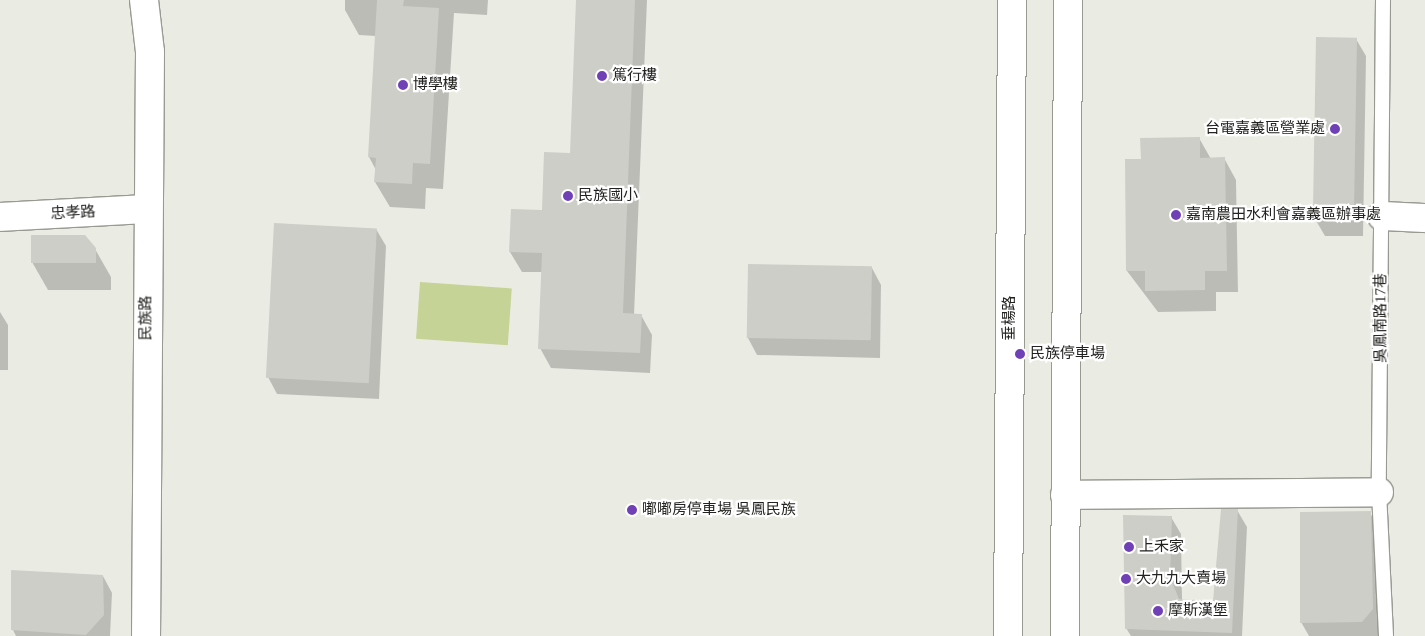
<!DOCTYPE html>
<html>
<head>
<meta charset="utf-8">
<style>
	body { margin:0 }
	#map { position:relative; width:1425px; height:636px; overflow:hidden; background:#eaece4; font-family:"Times New Roman","Noto Sans TC",serif }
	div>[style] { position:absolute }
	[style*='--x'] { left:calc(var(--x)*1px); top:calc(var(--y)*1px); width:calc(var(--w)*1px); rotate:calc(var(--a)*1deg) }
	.green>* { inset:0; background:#c6d396; transform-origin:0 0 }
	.shadow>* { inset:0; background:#0003 }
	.building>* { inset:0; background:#cdcec7; transform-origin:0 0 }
	.roads { filter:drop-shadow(1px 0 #989a92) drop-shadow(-1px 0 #989a92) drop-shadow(0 1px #989a92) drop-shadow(0 -1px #989a92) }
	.service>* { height:14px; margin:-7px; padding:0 7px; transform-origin:7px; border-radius:7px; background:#fff }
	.minor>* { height:28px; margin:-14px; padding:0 14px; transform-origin:14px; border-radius:14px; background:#fff }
	.tertiary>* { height:28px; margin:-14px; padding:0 14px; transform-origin:14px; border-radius:14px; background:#fff }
	.secondary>* { height:28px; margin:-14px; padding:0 14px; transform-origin:14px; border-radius:14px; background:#fff }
	.dots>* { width:14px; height:14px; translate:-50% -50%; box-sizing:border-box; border:2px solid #fff; border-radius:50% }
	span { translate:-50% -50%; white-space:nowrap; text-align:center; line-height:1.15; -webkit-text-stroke:4.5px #fff; paint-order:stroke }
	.poi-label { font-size:15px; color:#222320 }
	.left { translate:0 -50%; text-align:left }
	.right { translate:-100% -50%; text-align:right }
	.street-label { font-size:15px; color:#222320 }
</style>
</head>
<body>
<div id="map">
	<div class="green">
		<div style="left:420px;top:282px;width:92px;height:57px;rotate:4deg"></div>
	</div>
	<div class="shadow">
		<div style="clip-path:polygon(345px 0,488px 0,487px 15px,454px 13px,443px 189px,426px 188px,425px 209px,390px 207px,375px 182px,376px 170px,369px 157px,376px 36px,359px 35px,345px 10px)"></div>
		<div style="clip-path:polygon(578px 0,647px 0,634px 315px,641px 315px,652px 335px,650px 373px,551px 368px,540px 348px,543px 272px,522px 272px,510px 252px,543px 212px,571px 155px)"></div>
		<div style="clip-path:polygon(1356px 39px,1366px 56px,1363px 236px,1325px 236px,1315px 219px)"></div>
		<div style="clip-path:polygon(1199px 138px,1211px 159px,1224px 158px,1236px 180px,1238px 292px,1216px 292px,1216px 311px,1158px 312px,1127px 271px,1126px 160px,1142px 160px)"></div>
		<div style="clip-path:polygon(376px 229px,386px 246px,379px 399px,277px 394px,268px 377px)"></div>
		<div style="clip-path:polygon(95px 249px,111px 277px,111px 290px,48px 290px,32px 262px)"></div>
		<div style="clip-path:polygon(749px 265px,872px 268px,881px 285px,880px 358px,757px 355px,748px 338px)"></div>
		<div style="clip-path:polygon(0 312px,8px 325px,8px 370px,0 370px)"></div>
		<div style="clip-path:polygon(1237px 510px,1247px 527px,1242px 636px,1131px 636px,1126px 628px,1171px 517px,1181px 534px,1182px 600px,1214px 602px)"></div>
		<div style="clip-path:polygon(1370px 513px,1386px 540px,1388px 636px,1309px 636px,1301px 622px)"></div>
		<div style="clip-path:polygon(103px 576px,112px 593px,110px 636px,16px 636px,13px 630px)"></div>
	</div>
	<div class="building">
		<div style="clip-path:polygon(377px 0,404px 0,403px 6px,439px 8px,430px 164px,413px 163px,412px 184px,374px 182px,376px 158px,368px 157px)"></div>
		<div style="clip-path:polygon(576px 0,635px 0,623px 313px,642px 314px,640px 353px,538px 349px,542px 253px,509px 252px,511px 209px,542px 210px,544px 152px,570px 153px)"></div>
		<div style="left:1316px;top:37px;width:41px;height:182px;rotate:1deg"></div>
		<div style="clip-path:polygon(1200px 137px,1200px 158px,1225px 157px,1227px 271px,1205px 271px,1205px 290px,1145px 291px,1145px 271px,1126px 271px,1125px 159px,1141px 159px,1140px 138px)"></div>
		<div style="left:274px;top:223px;width:103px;height:155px;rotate:3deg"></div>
		<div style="clip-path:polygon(31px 235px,85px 235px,96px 248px,96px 263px,31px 263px)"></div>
		<div style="left:748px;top:264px;width:124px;height:74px;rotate:1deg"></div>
		<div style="clip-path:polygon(1221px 509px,1238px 509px,1232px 633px,1125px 629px,1123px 515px,1172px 516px,1170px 577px,1179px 599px,1213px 601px)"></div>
		<div style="clip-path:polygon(1371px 511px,1373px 609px,1362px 622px,1300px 623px,1300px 512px)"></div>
		<div style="clip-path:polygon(11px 570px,103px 575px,104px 615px,86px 635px,11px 630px)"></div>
	</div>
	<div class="roads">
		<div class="service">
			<div style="--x:1383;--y:0;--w:492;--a:90.5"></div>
			<div style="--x:1379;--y:492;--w:144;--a:87.2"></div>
		</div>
		<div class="minor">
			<div style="--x:1382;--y:216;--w:43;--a:2.7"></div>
			<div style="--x:0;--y:217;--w:146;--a:-3.1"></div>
			<div style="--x:1065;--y:495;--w:314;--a:-0.5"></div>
		</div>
		<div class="tertiary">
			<div style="--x:1008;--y:636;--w:636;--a:-89.64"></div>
			<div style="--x:1065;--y:636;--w:636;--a:-89.73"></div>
		</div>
		<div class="secondary">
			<div style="--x:144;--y:0;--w:52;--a:83.4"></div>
			<div style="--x:150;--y:52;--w:584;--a:90.39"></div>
		</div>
	</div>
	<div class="dots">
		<div style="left:602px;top:76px;background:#7040b7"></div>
		<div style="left:403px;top:85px;background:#7040b7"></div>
		<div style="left:1335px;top:129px;background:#7040b7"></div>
		<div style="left:568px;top:196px;background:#7040b7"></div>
		<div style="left:1176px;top:215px;background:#7040b7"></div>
		<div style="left:1020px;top:354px;background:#7040b7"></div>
		<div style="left:632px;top:510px;background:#7040b7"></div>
		<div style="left:1129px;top:547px;background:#7040b7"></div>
		<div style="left:1126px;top:579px;background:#7040b7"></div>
		<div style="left:1158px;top:611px;background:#7040b7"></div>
	</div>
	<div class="poi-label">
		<span class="left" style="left:612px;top:76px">篤行樓</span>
		<span class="left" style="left:413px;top:85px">博學樓</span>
		<span class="right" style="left:1325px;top:129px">台電嘉義區營業處</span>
		<span class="left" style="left:578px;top:196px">民族國小</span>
		<span class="left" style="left:1186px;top:215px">嘉南農田水利會嘉義區辦事處</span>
		<span class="left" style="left:1030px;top:354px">民族停車場</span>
		<span class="left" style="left:642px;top:510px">嘟嘟房停車場 吳鳳民族</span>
		<span class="left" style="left:1139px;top:547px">上禾家</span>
		<span class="left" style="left:1136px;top:579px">大九九大賣場</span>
		<span class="left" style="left:1168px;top:611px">摩斯漢堡</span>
	</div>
	<div class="street-label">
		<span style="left:73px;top:213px;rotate:-3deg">忠孝路</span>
		<span style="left:146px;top:318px;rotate:-90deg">民族路</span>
		<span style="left:1010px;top:318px;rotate:-90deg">垂楊路</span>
		<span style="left:1381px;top:318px;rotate:-90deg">吳鳳南路17巷</span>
	</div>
</div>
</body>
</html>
